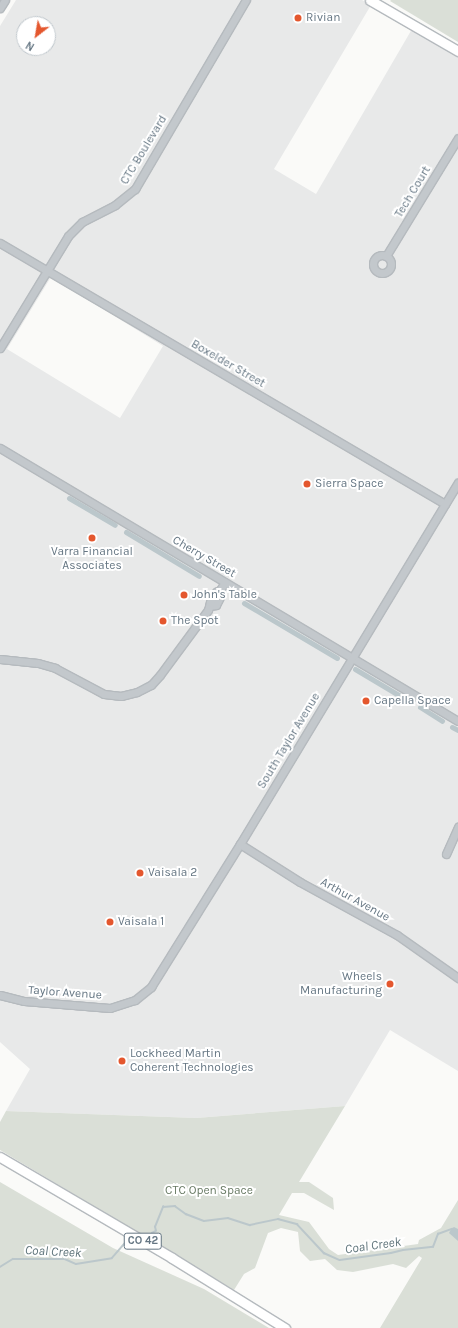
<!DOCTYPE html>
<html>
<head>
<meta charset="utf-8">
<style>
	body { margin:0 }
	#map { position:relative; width:458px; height:1328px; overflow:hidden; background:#fafaf8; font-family:Karla,sans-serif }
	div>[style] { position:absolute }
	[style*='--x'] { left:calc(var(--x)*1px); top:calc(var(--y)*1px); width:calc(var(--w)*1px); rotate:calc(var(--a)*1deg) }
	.built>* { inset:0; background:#e8e9e9 }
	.green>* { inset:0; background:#dadfd7 }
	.water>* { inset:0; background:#bbc7cb }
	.stream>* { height:1.5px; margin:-0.75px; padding:0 0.75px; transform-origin:0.75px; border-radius:0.75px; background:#bbc7cb }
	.canal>* { height:5px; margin:-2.5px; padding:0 2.5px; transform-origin:2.5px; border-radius:2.5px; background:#bbc7cb }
	.roads { filter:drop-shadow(1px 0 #b5babe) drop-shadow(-1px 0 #b5babe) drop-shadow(0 1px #b5babe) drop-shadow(0 -1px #b5babe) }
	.minor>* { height:7px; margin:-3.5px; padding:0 3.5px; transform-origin:3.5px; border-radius:3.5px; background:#c3c8cc }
	.minor>.ring { margin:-3.5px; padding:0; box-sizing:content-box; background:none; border:7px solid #c3c8cc; border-radius:50% }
	.major>* { height:9px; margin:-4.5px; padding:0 4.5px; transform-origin:4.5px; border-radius:4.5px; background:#fff }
	.dots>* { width:11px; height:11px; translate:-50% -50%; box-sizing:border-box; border:2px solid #fff; border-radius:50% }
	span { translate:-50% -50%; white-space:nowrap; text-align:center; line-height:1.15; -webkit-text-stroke:4px #fff; paint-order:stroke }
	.shield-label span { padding:1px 3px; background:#fff; border:1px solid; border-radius:3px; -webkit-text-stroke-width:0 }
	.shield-label { font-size:11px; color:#657683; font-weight:700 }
	.poi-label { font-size:12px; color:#657683 }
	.left { translate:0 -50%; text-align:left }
	.right { translate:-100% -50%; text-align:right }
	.street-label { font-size:12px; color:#657683 }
	.park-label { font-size:12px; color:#687a64 }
	.water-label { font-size:13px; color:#60757c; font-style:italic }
	.north { position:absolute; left:16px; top:16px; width:40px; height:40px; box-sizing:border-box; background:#fff; border:1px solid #c1c8cd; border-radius:50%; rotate:211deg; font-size:11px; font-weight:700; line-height:16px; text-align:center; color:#657683 }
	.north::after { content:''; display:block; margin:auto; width:14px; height:18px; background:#e4572e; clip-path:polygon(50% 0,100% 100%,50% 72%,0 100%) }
</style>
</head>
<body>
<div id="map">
	<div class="built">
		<div style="clip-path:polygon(evenodd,16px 0,362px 0,371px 5px,274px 169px,316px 194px,412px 29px,458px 56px,458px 1071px,390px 1030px,345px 1106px,196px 1118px,6px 1111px,30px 1069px,0 1042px,0 26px,16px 0,24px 24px,48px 24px,48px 48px,24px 48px,24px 24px,16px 0,51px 277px,163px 346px,120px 418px,7px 349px,51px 277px)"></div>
	</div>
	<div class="green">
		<div style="clip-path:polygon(458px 0,458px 42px,390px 1px,391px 0)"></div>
		<div style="clip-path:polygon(345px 1106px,299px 1182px,309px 1182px,333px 1198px,334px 1210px,304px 1193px,292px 1193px,279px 1215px,309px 1222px,329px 1249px,338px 1255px,418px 1244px,419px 1240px,441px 1228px,458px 1200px,458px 1328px,380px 1328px,422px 1258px,419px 1256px,406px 1268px,393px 1264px,353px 1272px,337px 1270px,325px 1259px,310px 1261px,300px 1251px,298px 1232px,281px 1228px,268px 1233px,255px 1268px,244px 1274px,234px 1290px,0 1150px,0 1122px,6px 1111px,196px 1118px)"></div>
		<div style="clip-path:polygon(0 1182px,113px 1248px,204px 1289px,269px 1328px,0 1328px)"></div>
	</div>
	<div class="water">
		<div style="clip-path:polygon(454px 1227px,458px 1229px,458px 1241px,449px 1233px,451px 1229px)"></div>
	</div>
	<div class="stream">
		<div style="--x:152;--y:1233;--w:4;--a:-27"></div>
		<div style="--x:156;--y:1231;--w:4;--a:-104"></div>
		<div style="--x:155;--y:1227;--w:22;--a:-68"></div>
		<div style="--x:163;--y:1207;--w:12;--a:-5"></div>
		<div style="--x:175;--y:1206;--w:14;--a:36"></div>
		<div style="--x:186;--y:1214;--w:19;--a:21"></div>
		<div style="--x:204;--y:1221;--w:24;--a:-7"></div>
		<div style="--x:228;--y:1218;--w:23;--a:18"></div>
		<div style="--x:250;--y:1225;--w:29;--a:-12"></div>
		<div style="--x:278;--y:1219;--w:20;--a:15"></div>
		<div style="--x:297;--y:1224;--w:40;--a:47"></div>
		<div style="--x:324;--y:1253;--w:17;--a:24"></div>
		<div style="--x:340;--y:1260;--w:51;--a:-7.8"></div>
		<div style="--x:391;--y:1253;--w:12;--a:-14"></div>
		<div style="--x:403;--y:1250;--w:30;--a:-6"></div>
		<div style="--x:433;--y:1247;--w:14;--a:-69"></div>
		<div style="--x:438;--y:1234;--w:15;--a:-20"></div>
		<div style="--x:0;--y:1267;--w:15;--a:-32"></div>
		<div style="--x:13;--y:1259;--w:52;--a:0"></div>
		<div style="--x:65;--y:1259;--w:12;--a:24"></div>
		<div style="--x:76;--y:1264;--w:36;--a:-9"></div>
		<div style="--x:112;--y:1258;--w:20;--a:-49"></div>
	</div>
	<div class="canal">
		<div style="--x:69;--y:498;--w:53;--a:30.4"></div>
		<div style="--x:126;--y:532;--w:85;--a:31.1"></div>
		<div style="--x:244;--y:603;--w:108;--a:30.6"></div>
		<div style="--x:355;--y:669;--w:61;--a:30.8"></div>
		<div style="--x:420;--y:707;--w:26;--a:32"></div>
		<div style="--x:452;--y:727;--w:7;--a:27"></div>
	</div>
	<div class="roads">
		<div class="minor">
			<div style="--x:0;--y:8;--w:9;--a:-58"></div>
			<div style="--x:0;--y:243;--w:516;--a:30.39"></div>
			<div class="ring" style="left:373px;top:255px;width:11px;height:11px"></div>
			<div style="--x:386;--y:256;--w:138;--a:-58.6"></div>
			<div style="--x:0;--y:348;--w:131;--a:-58.7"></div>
			<div style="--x:68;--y:236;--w:20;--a:-45"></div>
			<div style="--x:82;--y:222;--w:37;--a:-27"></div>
			<div style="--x:115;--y:205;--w:26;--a:-39"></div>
			<div style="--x:135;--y:189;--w:219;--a:-59.6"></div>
			<div style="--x:0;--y:448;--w:533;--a:30.8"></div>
			<div style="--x:210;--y:606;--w:6;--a:-9"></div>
			<div style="--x:216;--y:605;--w:11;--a:-63"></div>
			<div style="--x:221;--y:595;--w:5;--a:-101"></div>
			<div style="--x:0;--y:659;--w:38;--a:6"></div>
			<div style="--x:38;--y:663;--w:18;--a:16"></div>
			<div style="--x:55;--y:668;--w:55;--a:28"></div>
			<div style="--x:104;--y:694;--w:17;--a:7"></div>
			<div style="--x:121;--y:696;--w:16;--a:-14"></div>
			<div style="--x:137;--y:692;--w:16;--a:-27"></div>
			<div style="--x:151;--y:685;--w:13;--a:-48"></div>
			<div style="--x:160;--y:675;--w:81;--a:-53.6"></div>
			<div style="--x:208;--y:610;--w:8;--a:-76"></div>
			<div style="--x:210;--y:602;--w:12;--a:-59"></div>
			<div style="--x:216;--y:592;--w:4;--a:-27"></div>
			<div style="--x:220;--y:590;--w:9;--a:-58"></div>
			<div style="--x:240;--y:844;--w:71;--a:32.3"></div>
			<div style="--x:300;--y:882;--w:111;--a:28.7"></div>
			<div style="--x:397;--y:935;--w:75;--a:35.2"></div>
			<div style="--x:446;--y:854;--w:30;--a:-66"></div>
			<div style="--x:0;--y:995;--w:25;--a:14"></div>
			<div style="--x:24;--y:1001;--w:86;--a:4.7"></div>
			<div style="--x:110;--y:1008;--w:26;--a:-18"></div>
			<div style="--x:135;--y:1000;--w:21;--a:-39"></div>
			<div style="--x:151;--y:987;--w:168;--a:-58.1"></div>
			<div style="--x:240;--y:844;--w:422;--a:-58.9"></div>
		</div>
		<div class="major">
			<div style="--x:370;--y:0;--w:102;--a:30.1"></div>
			<div style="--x:0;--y:1157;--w:199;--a:30.4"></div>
			<div style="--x:172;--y:1258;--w:133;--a:31.8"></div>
		</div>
	</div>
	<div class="dots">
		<div style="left:298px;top:18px;background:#e4572e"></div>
		<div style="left:307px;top:484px;background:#e4572e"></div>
		<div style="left:92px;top:538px;background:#e4572e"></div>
		<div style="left:184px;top:595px;background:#e4572e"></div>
		<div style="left:163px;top:621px;background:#e4572e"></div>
		<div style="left:366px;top:701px;background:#e4572e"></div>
		<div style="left:140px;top:873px;background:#e4572e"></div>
		<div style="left:110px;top:922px;background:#e4572e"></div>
		<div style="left:390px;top:984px;background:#e4572e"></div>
		<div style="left:122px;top:1061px;background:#e4572e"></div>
	</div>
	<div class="shield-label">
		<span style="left:143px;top:1241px">CO 42</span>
	</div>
	<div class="poi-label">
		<span class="left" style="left:306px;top:18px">Rivian</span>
		<span class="left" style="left:315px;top:484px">Sierra Space</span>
		<span style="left:92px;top:559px">Varra Financial<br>Associates</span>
		<span class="left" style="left:192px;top:595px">John's Table</span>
		<span class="left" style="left:171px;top:621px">The Spot</span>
		<span class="left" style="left:374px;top:701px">Capella Space</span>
		<span class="left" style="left:148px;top:873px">Vaisala 2</span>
		<span class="left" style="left:118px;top:922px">Vaisala 1</span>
		<span class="right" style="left:382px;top:984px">Wheels<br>Manufacturing</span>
		<span class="left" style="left:130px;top:1061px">Lockheed Martin<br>Coherent Technologies</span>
	</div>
	<div class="street-label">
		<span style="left:144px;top:150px;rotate:-59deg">CTC Boulevard</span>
		<span style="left:413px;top:192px;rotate:-59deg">Tech Court</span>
		<span style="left:228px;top:364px;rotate:30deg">Boxelder Street</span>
		<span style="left:204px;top:557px;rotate:30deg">Cherry Street</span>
		<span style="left:289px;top:741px;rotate:-59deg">South Taylor Avenue</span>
		<span style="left:355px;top:900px;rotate:29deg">Arthur Avenue</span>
		<span style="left:65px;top:993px;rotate:4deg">Taylor Avenue</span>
	</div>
	<div class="park-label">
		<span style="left:209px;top:1191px">CTC Open Space</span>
	</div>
	<div class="water-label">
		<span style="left:373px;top:1246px;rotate:-8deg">Coal Creek</span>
		<span style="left:53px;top:1252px;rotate:3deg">Coal Creek</span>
	</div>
	<div class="north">N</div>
</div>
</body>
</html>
